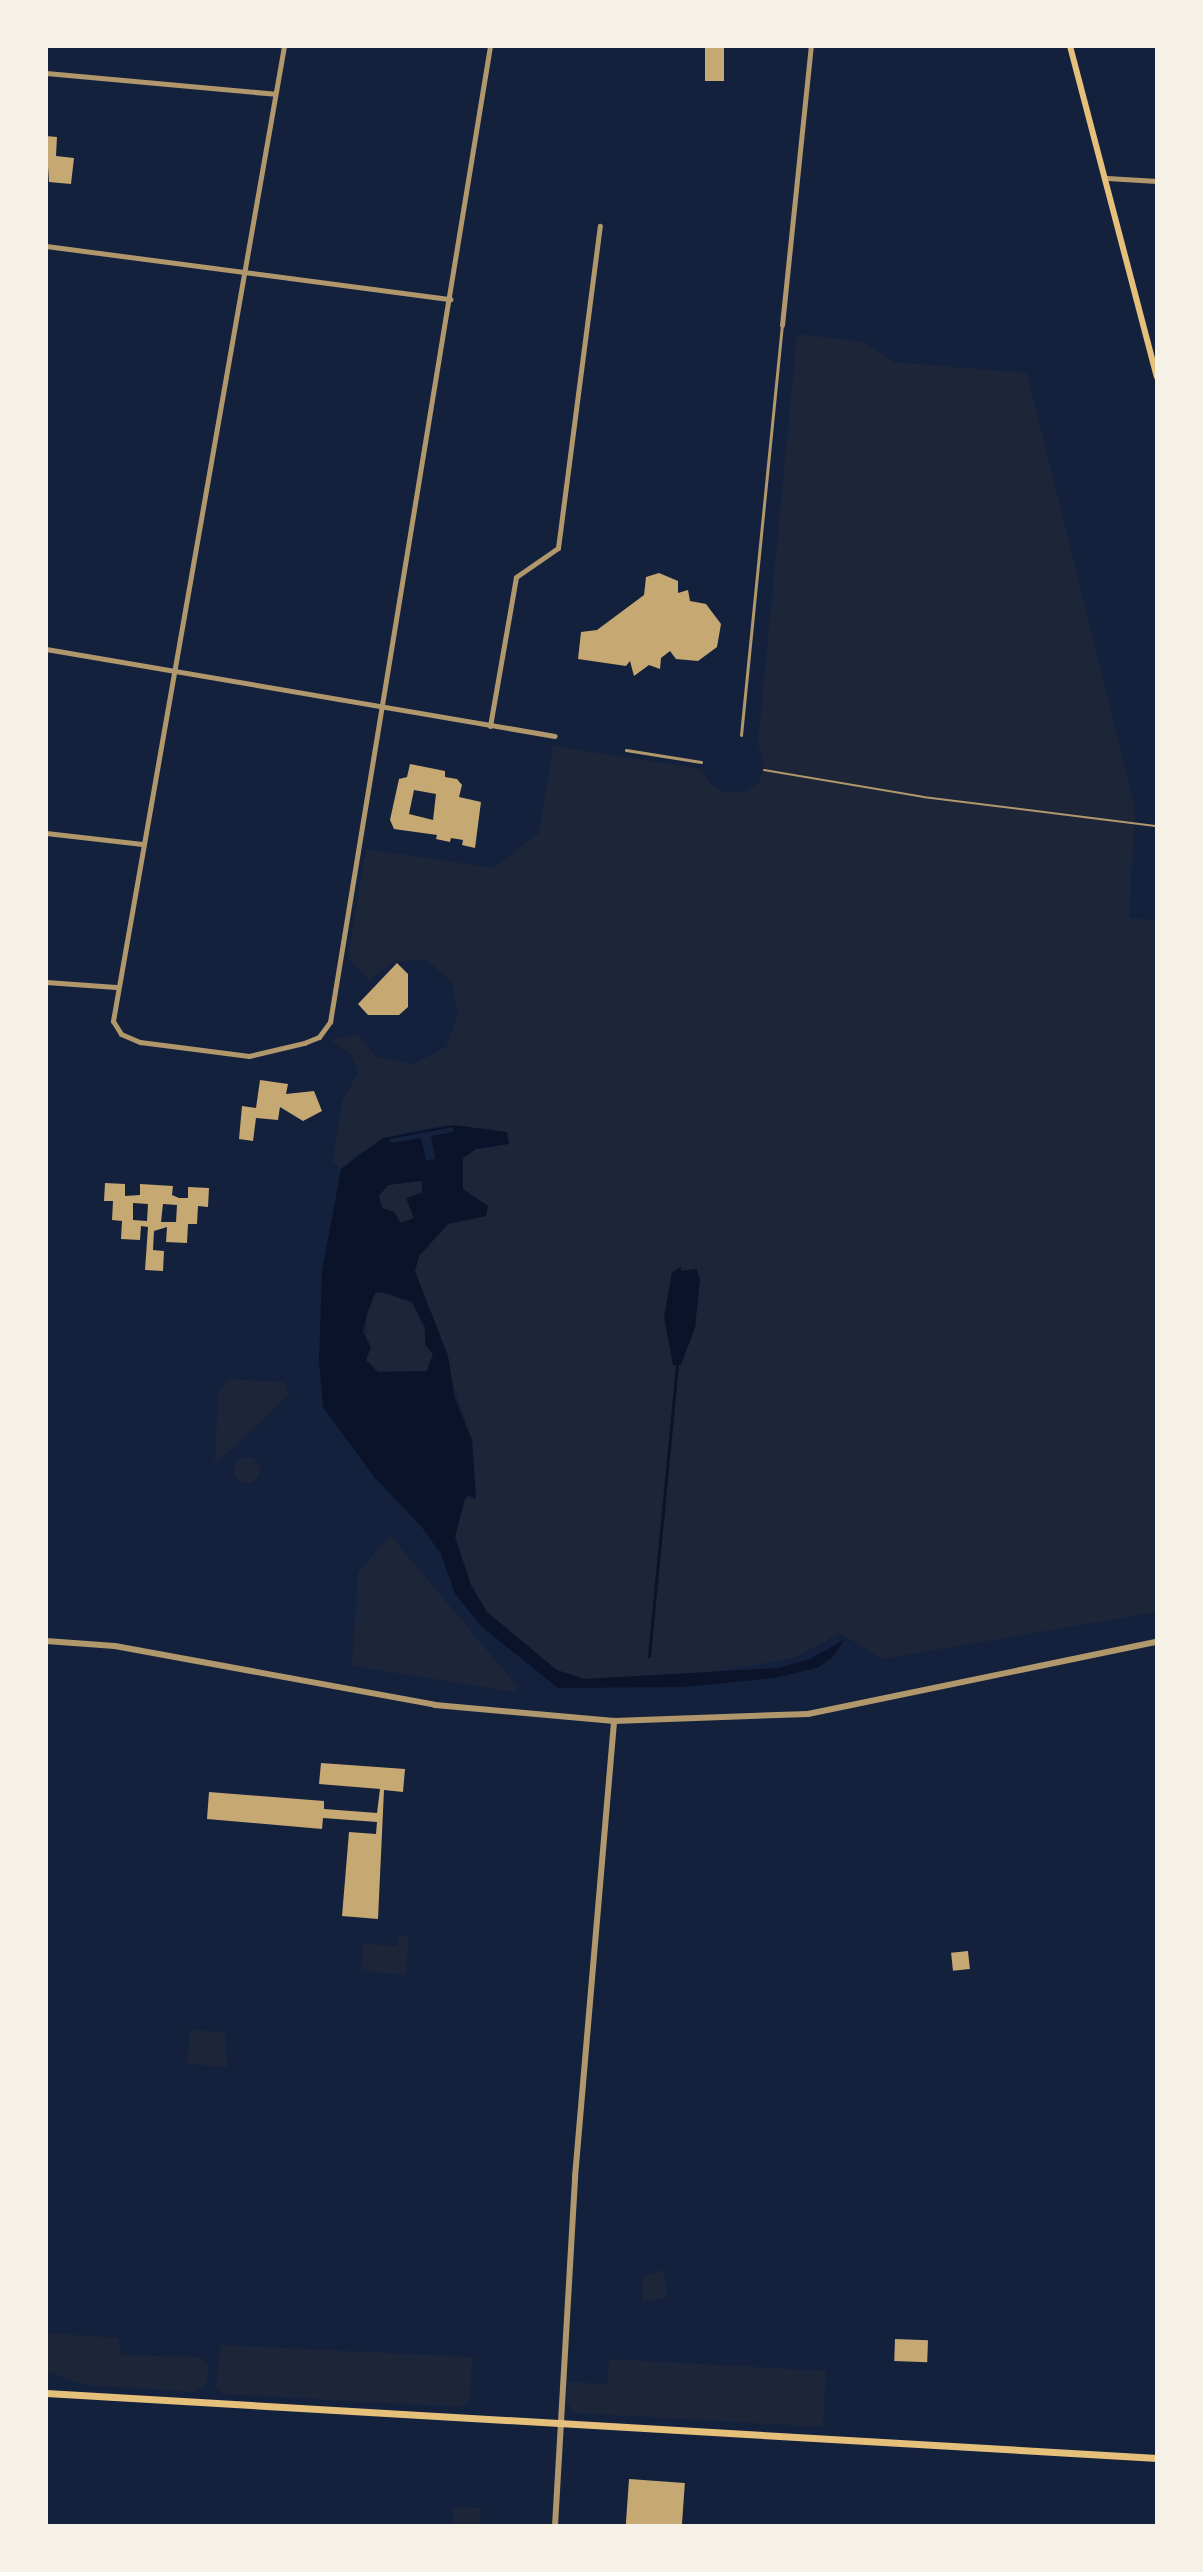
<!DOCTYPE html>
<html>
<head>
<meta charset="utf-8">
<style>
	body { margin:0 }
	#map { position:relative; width:1203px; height:2572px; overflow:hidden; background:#14213d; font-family:"Fira Sans Condensed",sans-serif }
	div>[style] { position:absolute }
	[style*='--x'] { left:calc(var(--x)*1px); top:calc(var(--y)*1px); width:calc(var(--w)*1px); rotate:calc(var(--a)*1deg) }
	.green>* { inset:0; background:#1d2539; transform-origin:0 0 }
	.round { border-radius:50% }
	.water>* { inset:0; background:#0b132b }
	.pier>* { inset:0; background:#14213d }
	.stream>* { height:3px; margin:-1.5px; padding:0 1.5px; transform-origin:1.5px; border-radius:1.5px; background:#0b132b }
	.building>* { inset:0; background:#c6a872; transform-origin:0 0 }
	.service>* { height:2px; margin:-1px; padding:0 1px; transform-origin:1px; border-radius:1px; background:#b1986c }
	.pedestrian>* { height:3px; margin:-1.5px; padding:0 1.5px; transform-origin:1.5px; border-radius:1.5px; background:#b1986c }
	.minor>* { height:5px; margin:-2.5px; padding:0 2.5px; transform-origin:2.5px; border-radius:2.5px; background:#b1986c }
	.tertiary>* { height:6px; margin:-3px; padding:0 3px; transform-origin:3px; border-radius:3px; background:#b1986c }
	.secondary>* { height:6px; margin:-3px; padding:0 3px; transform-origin:3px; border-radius:3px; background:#e5c07b }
	.primary>* { height:7px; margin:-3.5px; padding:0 3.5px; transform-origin:3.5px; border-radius:3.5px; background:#e5c07b }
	span { translate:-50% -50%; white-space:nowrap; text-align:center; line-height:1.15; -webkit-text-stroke:7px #f6f1e7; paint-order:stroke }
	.frame { position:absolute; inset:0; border:48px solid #f6f1e7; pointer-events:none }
</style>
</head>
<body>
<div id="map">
	<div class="green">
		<div style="clip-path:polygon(797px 334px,864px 342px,894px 362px,1027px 373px,1135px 808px,1129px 918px,1157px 920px,1157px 1612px,882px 1659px,840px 1633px,794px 1658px,713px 1672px,584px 1679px,557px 1670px,487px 1612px,471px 1585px,455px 1536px,465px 1499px,476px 1498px,472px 1440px,415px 1271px,419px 1256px,448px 1224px,486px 1216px,463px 1189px,459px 1172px,463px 1158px,476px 1149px,495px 1147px,493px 1129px,440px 1126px,399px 1134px,355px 1155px,341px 1169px,333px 1161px,342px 1102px,358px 1073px,351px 1054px,331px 1041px,357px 1034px,376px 1057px,413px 1064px,446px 1047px,458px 1015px,452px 983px,426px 959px,394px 962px,369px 980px,348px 958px,366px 849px,494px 868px,539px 833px,553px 746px,702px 769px,710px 784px,725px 793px,748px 791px,760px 781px,764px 764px,758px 744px)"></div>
		<div style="clip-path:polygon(422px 1180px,422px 1193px,416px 1192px,410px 1205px,414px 1218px,401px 1223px,382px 1208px,379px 1196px,388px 1185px)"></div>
		<div style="clip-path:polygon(381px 1292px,412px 1302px,433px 1353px,427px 1371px,378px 1372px,366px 1360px,367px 1314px,375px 1293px)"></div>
		<div style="clip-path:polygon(228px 1379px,284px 1382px,289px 1395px,215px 1464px,218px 1393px)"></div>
		<div class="round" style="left:234px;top:1457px;width:26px;height:26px"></div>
		<div style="clip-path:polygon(390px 1535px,518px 1687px,514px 1692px,352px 1666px,358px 1573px)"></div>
		<div style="clip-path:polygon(399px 1936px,409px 1937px,405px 1975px,361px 1971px,363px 1944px,397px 1946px)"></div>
		<div style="clip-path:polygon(190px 2030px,225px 2032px,227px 2067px,187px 2064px)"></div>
		<div style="clip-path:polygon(663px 2270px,668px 2297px,643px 2303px,642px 2276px)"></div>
		<div style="clip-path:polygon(46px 2333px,118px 2338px,121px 2355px,200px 2357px,209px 2367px,207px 2383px,195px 2392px,84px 2385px,46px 2371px)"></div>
		<div style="clip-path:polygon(221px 2345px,472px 2357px,470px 2401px,460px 2407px,223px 2394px,216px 2388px)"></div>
		<div style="clip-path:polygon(609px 2359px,826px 2371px,823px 2427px,575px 2413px,567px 2403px,567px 2382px,608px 2384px)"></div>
		<div style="left:453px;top:2507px;width:28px;height:19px;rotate:2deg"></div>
	</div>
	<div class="water">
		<div style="clip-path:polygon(evenodd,453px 1125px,507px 1132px,509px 1144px,476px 1149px,463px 1158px,463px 1189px,488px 1206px,486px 1216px,448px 1224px,419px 1256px,415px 1271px,448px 1356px,455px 1399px,472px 1440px,476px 1499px,469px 1495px,465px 1499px,455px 1537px,471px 1585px,487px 1612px,557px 1670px,584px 1679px,778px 1668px,810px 1659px,845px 1639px,832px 1658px,817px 1668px,774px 1678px,684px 1687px,558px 1688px,482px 1627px,455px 1594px,441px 1554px,421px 1526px,374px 1477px,323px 1407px,319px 1361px,322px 1271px,341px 1169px,383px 1138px,453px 1125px,422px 1181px,422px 1193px,406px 1198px,414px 1218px,401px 1223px,394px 1212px,382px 1208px,379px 1196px,388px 1185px,422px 1181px,453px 1125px,381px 1292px,412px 1302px,425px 1327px,425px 1345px,433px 1354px,427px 1371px,378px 1372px,366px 1360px,371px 1347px,363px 1332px,367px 1314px,375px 1293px,381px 1292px)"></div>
		<div style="clip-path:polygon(681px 1267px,681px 1271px,697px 1269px,700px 1280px,695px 1328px,681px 1365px,673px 1365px,664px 1317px,672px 1272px)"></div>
	</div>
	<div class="pier">
		<div style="clip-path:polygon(453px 1127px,453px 1132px,431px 1136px,435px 1159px,426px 1160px,421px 1138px,391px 1143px,390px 1139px)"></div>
	</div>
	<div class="stream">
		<div style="--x:649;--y:1656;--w:292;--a:-84.5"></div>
	</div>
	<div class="building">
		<div style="left:705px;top:46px;width:19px;height:35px"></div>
		<div style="clip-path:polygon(46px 136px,57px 137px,56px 156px,74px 158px,71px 184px,49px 182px)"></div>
		<div style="clip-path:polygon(659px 573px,678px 581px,678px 593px,688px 590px,690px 601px,706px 604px,721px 624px,717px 647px,698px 661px,676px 659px,670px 651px,661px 658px,660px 669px,649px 665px,634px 676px,630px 661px,626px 666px,578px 659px,581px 632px,597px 630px,644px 595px,646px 577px)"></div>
		<div style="clip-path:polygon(evenodd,410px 764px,445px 771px,445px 777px,457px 779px,462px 785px,459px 797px,481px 802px,475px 848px,462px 845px,463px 840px,451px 838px,450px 842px,436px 839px,437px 835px,394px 829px,390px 820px,399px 779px,407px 777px,410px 764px,414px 790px,436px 794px,433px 820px,409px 814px,414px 790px)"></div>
		<div style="clip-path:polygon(397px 963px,408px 974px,408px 1007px,399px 1015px,368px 1015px,358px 1004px)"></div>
		<div style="clip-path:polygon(260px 1080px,288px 1084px,286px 1094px,314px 1091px,322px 1111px,303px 1121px,280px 1107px,278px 1120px,256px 1118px,253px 1141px,239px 1139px,242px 1106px,256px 1108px)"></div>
		<div style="clip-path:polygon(evenodd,105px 1183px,125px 1184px,125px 1196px,140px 1195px,140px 1184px,173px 1186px,172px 1195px,179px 1198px,188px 1198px,188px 1187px,209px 1188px,208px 1207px,198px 1206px,197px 1224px,188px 1224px,187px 1243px,166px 1242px,167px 1227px,154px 1231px,153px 1250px,164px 1251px,163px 1271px,145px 1270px,148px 1227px,141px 1226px,140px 1240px,121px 1239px,122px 1221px,112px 1220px,113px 1201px,104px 1201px,105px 1183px,133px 1203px,148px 1204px,147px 1221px,133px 1220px,133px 1203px,105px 1183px,163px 1204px,177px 1205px,176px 1222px,161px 1222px,163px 1204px)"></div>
		<div style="clip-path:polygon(321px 1763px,405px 1769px,403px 1792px,384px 1790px,378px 1919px,342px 1916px,349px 1832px,376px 1834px,377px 1822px,323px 1818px,322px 1829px,207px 1819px,209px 1792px,324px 1801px,324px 1809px,377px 1813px,380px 1789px,319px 1784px)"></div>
		<div style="left:968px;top:1951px;width:18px;height:17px;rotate:84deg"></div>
		<div style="left:895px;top:2339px;width:33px;height:22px;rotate:2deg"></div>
		<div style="left:629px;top:2479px;width:56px;height:47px;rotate:4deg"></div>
	</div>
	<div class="service">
		<div style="--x:764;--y:770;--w:161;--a:9.6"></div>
		<div style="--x:923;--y:797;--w:236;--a:7.1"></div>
	</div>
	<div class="pedestrian">
		<div style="--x:741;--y:735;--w:412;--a:-84.3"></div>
		<div style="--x:626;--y:750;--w:76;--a:9.1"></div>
	</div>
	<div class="minor">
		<div style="--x:284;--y:46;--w:990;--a:99.95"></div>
		<div style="--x:113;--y:1021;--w:15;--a:58"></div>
		<div style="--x:121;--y:1034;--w:21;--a:23"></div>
		<div style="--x:140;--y:1042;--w:110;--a:7.3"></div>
		<div style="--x:249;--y:1056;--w:57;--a:-13.3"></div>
		<div style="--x:304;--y:1043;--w:16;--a:-22"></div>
		<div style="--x:319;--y:1037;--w:19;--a:-54"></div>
		<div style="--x:330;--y:1022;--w:989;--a:-80.69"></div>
		<div style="--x:46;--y:73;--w:230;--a:5.2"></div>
		<div style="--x:1107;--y:178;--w:50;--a:3.4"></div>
		<div style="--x:46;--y:246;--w:408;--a:7.5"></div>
		<div style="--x:782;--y:325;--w:281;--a:-84.1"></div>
		<div style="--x:46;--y:649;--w:516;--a:9.7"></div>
		<div style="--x:490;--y:726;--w:151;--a:-80.1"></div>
		<div style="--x:516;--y:577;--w:51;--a:-34.6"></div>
		<div style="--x:558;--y:548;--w:325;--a:-82.6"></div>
		<div style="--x:46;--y:833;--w:97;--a:6.5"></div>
		<div style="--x:46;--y:982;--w:70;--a:4.1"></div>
	</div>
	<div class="tertiary">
		<div style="--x:46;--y:1641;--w:69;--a:4.1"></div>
		<div style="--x:115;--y:1646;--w:325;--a:10.4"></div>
		<div style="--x:435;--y:1705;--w:180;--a:5.1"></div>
		<div style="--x:614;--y:1721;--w:194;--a:-2.1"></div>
		<div style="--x:808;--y:1714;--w:356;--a:-11.7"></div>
		<div style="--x:555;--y:2526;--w:350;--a:-86.7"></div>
		<div style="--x:575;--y:2177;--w:458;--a:-85.1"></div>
	</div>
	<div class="secondary">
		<div style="--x:1070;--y:46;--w:342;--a:75.3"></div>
	</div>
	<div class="primary">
		<div style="--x:46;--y:2393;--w:1113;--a:3.35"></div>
	</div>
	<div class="frame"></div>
</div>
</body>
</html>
